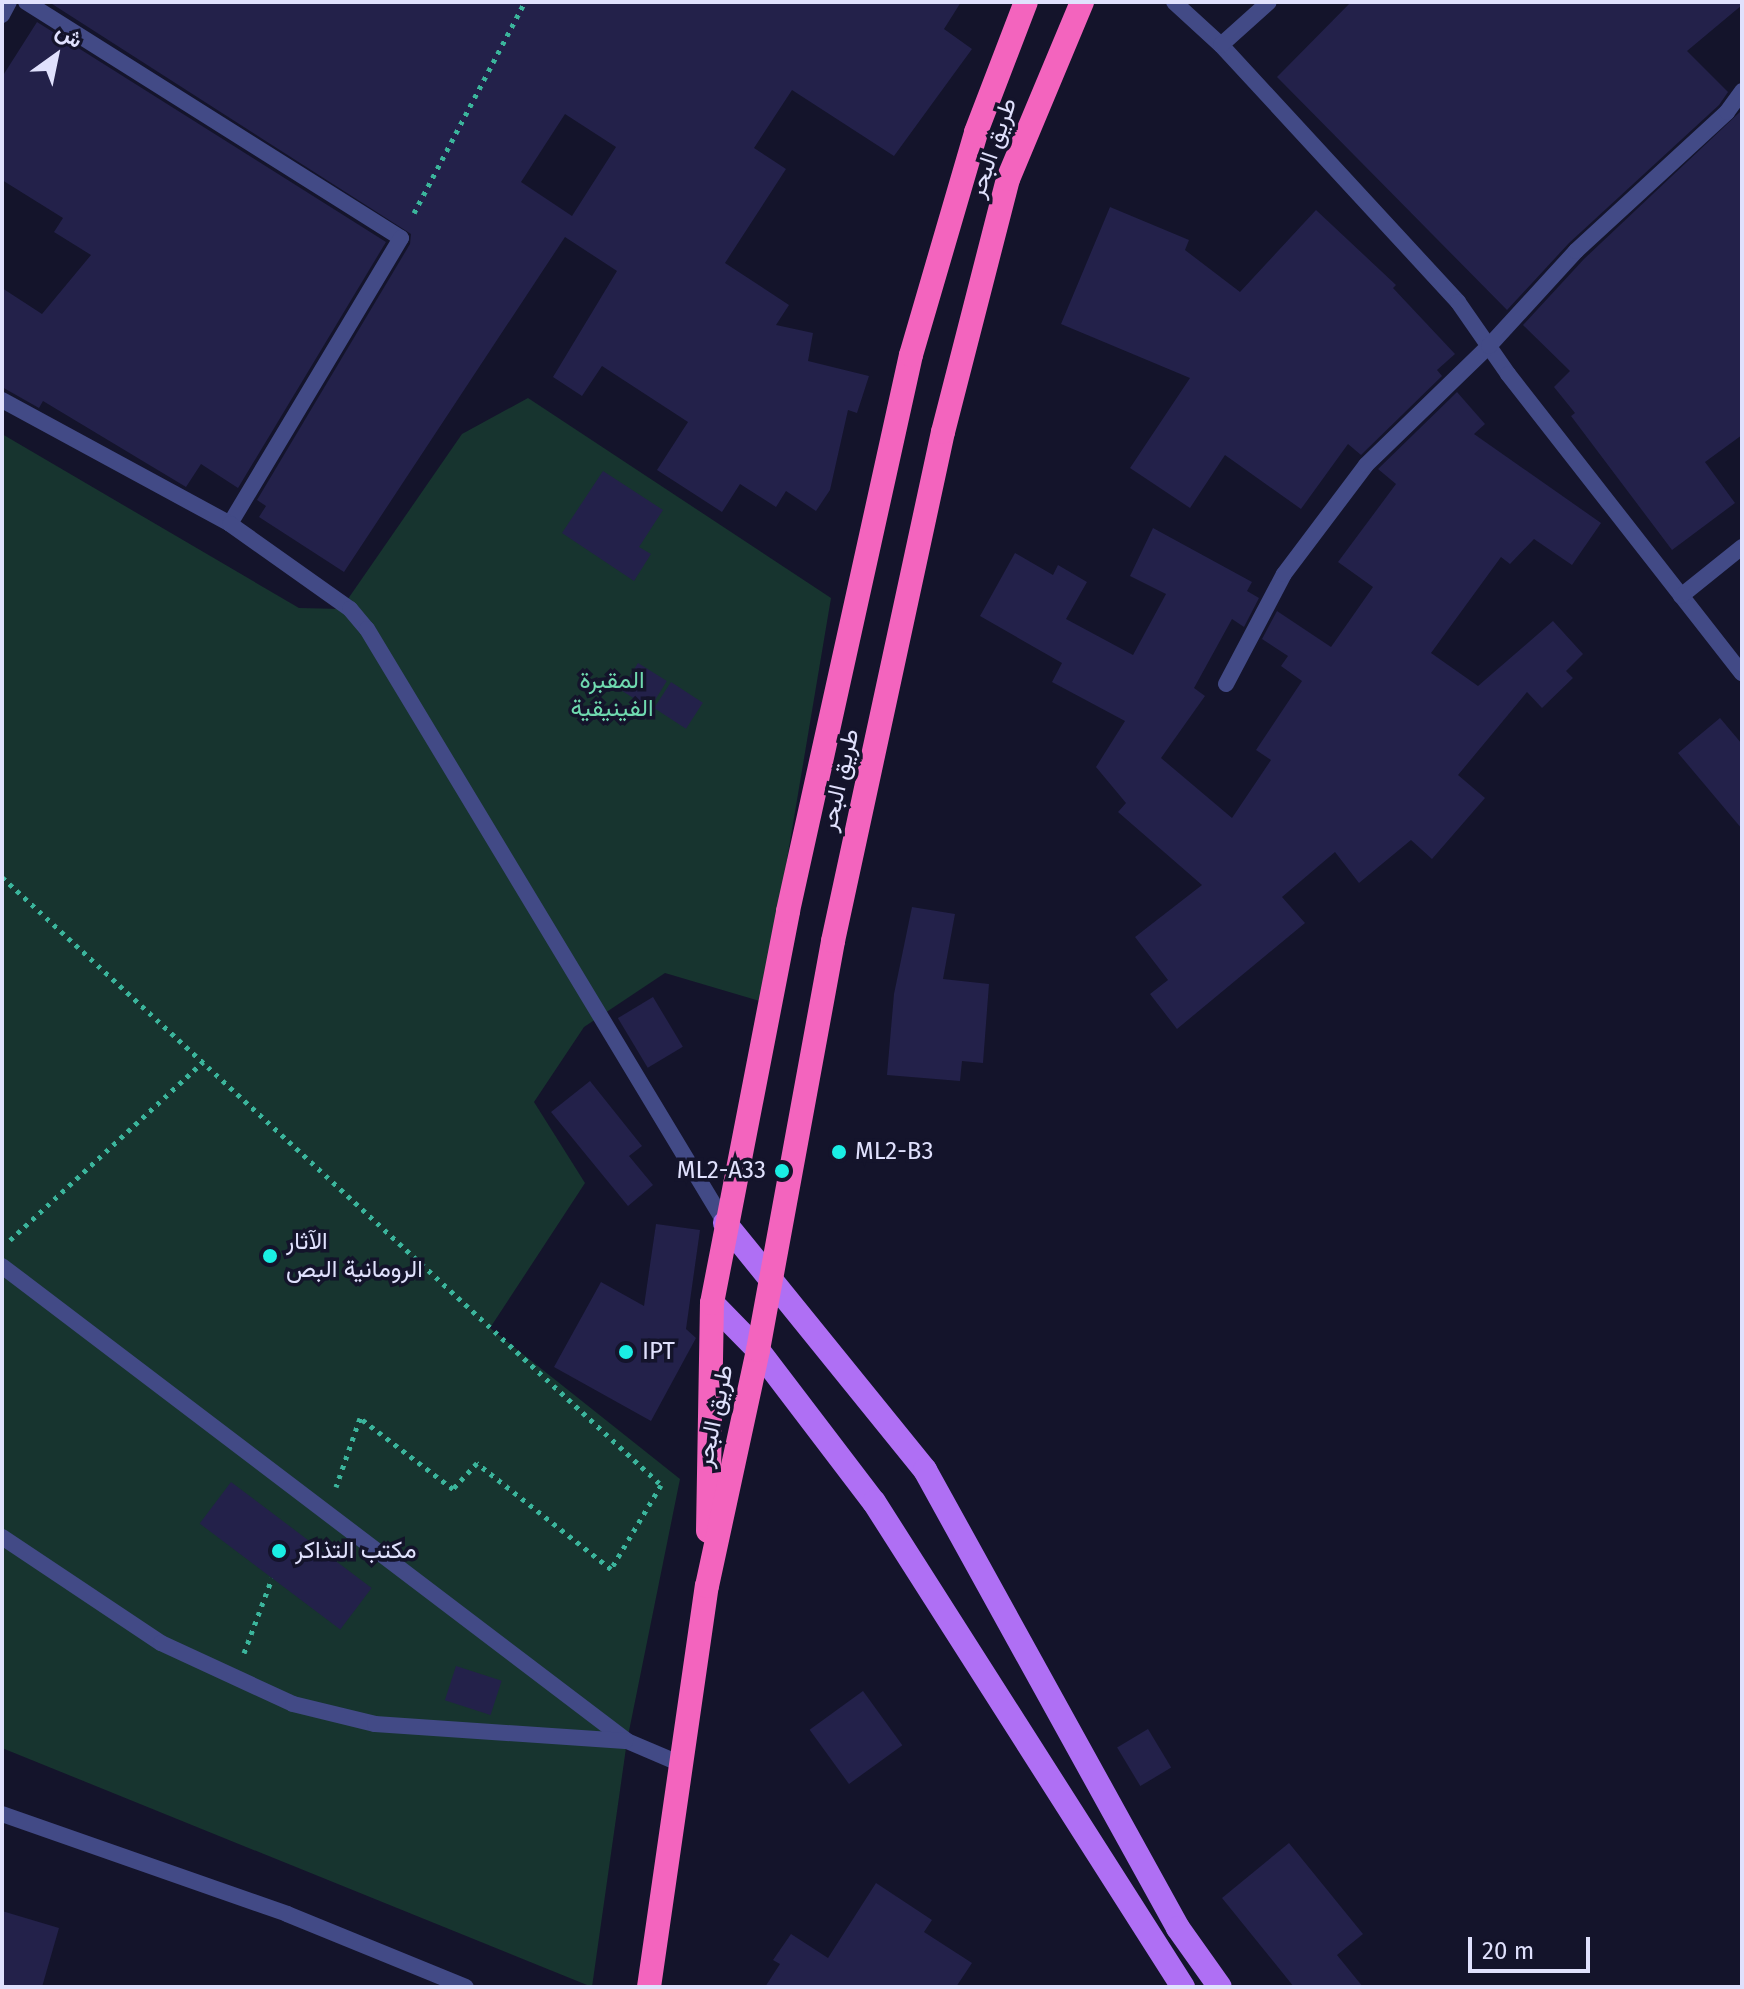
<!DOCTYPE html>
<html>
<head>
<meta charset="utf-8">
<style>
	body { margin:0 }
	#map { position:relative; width:1744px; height:1989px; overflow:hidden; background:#14142b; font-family:"Fira Sans",Vazirmatn,sans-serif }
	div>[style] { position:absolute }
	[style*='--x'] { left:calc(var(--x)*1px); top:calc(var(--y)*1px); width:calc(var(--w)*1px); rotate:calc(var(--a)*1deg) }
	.green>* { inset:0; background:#17342f }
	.building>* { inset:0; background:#23214a; transform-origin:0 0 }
	.path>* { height:5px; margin-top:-2.5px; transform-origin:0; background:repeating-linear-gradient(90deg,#3bb59c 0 4px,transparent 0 10px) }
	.lane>* { height:16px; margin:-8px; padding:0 8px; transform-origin:8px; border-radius:8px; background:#424a86 }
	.street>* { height:16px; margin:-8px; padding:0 8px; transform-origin:8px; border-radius:8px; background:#424a86 }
	.primary>* { height:24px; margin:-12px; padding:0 12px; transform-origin:12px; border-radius:12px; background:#af6ff4 }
	.highway>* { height:24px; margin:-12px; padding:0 12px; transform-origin:12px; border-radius:12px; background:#f364be }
	.dots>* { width:22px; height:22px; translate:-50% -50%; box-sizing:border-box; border:4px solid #14142b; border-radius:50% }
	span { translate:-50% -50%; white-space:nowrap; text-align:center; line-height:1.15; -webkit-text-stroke:7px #14142b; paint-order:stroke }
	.street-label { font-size:24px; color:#e0e1fd }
	.park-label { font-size:24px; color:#6fd9af }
	.poi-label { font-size:24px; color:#e0e1fd }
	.left { translate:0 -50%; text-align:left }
	.right { translate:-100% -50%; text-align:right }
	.frame { position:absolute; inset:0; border:4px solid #e0e1fd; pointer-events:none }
	.north { position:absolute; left:16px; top:16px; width:80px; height:80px; -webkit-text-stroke:6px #14142b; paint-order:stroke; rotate:33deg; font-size:22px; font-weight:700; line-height:32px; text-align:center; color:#e0e1fd }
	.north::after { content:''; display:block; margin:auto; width:28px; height:36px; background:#e0e1fd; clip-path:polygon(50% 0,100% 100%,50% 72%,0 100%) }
	.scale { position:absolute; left:1468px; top:1937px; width:122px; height:36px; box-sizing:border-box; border:4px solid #e0e1fd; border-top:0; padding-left:10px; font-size:24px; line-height:28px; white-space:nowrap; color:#e0e1fd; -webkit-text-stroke:6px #14142b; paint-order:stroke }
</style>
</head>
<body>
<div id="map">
	<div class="green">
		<div style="clip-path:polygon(528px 398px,831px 598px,763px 1002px,665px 973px,584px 1027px,534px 1102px,585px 1183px,490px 1328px,680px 1479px,627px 1741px,592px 1987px,2px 1748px,2px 434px,299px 608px,341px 609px,462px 434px)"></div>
	</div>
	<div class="building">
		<div style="clip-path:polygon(evenodd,49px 2px,961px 2px,944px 29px,972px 49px,894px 156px,792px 90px,754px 148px,786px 169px,725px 263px,789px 305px,776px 325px,813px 333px,808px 361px,869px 376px,857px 413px,848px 410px,830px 490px,816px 511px,786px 491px,776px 507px,740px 484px,722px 512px,657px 470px,688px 422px,602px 366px,582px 396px,553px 377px,617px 271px,565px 237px,344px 572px,259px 517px,266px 506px,257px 500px,410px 244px,411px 234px,49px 2px,565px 114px,616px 147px,572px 216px,521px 182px,565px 114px)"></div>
		<div style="clip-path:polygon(1351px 2px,1742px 2px,1742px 5px,1687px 51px,1728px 92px,1719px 105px,1569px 243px,1507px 310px,1277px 77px)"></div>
		<div style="clip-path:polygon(37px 22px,386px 242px,238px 488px,201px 464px,186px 487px,43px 401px,39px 408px,2px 387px,2px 288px,42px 314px,91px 255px,54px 232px,63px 218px,2px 180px,2px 77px)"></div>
		<div style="clip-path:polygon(1742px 110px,1742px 435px,1705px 462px,1735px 503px,1672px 550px,1571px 416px,1575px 413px,1554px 387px,1570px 371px,1523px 325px,1584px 259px)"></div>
		<div style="clip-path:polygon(1110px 207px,1189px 240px,1185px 250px,1240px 292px,1316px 210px,1396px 285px,1393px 288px,1455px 354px,1437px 370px,1442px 376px,1361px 455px,1348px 444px,1301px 509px,1225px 455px,1190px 508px,1130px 468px,1190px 378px,1061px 324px)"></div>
		<div style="clip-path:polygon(1457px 392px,1485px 424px,1474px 434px,1601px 523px,1572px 565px,1534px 539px,1510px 564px,1501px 557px,1431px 653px,1478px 686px,1553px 621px,1583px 654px,1566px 671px,1573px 678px,1542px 708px,1527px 692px,1458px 775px,1485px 798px,1432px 859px,1411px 840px,1359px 883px,1335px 852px,1282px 897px,1305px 923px,1177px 1029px,1150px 994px,1168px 980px,1135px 937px,1202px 885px,1118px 812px,1126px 803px,1096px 767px,1125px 721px,1052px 682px,1062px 663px,980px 616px,1015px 553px,1053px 575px,1058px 565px,1087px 582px,1066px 619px,1133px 655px,1166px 594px,1130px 576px,1153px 528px,1252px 582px,1247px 591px,1259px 598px,1244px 627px,1232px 619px,1194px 688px,1205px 696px,1161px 758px,1232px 818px,1271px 760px,1256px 750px,1302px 681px,1281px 666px,1288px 656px,1262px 639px,1277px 611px,1331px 647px,1373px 587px,1338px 562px,1396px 484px,1378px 469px)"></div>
		<div style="clip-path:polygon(603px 471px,663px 510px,639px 547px,651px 554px,634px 581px,562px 533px)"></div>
		<div style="left:638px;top:663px;width:34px;height:32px;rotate:32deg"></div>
		<div style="left:671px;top:682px;width:38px;height:31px;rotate:33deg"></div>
		<div style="clip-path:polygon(1720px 718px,1742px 744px,1742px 829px,1678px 753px)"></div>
		<div style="clip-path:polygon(912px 907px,955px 914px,943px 979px,989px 984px,983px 1063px,962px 1061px,960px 1081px,887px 1075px,894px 994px)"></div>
		<div style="left:653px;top:997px;width:58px;height:41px;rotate:59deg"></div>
		<div style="clip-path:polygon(590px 1081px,642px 1146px,629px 1156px,653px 1185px,628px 1206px,551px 1112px)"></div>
		<div style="clip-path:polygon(656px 1224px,700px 1230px,686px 1329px,696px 1338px,651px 1421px,554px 1367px,601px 1282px,644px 1306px)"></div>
		<div style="left:231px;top:1482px;width:176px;height:52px;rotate:37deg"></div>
		<div style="left:456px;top:1666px;width:48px;height:36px;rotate:18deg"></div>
		<div style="left:863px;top:1691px;width:67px;height:66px;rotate:54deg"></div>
		<div style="left:1148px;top:1729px;width:45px;height:36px;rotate:59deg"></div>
		<div style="clip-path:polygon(1289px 1843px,1363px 1934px,1337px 1955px,1363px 1987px,1294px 1987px,1222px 1898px)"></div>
		<div style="clip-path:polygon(876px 1883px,932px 1920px,924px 1932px,972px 1963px,956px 1987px,765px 1987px,780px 1964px,773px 1960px,791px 1934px,828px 1958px)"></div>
		<div style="clip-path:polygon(2px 1911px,59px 1928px,42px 1987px,2px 1987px)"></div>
	</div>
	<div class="path">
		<div style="--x:414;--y:213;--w:238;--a:-62.3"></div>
		<div style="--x:2;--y:877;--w:897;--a:42.69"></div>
		<div style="--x:661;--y:1485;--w:98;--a:120.8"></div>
		<div style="--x:611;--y:1569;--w:171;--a:-141.7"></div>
		<div style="--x:477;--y:1463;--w:35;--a:133"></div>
		<div style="--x:453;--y:1489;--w:117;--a:-142.6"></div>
		<div style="--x:360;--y:1418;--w:73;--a:109.2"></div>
		<div style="--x:10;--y:1240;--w:263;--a:-42.7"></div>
		<div style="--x:244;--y:1653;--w:80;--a:-69.5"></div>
	</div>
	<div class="lane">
		<div style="--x:2;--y:1266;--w:785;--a:37.23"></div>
		<div style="--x:627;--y:1741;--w:59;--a:23.1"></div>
		<div style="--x:2;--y:1537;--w:191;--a:33.7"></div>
		<div style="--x:161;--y:1643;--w:145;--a:24.8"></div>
		<div style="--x:293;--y:1704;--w:84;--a:13.7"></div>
		<div style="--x:375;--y:1724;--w:251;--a:3.9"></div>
	</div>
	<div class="street">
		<div style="--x:26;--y:2;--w:443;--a:32.2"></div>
		<div style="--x:401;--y:238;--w:333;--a:120.9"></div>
		<div style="--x:1174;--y:2;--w:64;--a:42.5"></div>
		<div style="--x:1221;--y:45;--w:350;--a:47.3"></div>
		<div style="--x:1458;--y:302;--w:88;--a:55.2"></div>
		<div style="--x:1508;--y:374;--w:380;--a:52"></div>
		<div style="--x:2;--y:15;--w:15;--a:-62"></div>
		<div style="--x:1221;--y:45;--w:64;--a:-41.9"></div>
		<div style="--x:2;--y:400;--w:260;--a:28.5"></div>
		<div style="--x:230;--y:524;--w:147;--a:35.3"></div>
		<div style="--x:350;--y:609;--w:26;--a:50"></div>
		<div style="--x:367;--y:629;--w:694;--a:58.92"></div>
		<div style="--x:1681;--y:596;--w:78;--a:-38.8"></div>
		<div style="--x:1226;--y:684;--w:124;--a:-62.2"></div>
		<div style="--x:1284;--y:574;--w:136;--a:-53"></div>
		<div style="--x:1366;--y:465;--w:171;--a:-44.1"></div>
		<div style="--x:1489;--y:346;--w:129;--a:-47.5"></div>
		<div style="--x:1576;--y:251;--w:205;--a:-42.6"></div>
		<div style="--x:1727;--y:112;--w:26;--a:-54"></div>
		<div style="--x:2;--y:1814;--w:302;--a:19.3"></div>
		<div style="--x:287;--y:1914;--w:193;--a:22.2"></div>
	</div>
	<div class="primary">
		<div style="--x:725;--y:1223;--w:318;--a:51"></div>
		<div style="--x:925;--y:1470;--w:523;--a:61.08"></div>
		<div style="--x:1178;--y:1928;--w:72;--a:54.6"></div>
		<div style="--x:712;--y:1303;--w:66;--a:45.6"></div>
		<div style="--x:758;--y:1350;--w:191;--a:52.7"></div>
		<div style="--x:874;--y:1502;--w:575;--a:57.5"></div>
	</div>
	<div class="highway">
		<div style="--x:708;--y:1531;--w:228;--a:-89"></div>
		<div style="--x:712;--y:1303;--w:399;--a:-79"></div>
		<div style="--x:788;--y:911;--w:569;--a:-77.53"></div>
		<div style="--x:911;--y:355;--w:232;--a:-73.7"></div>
		<div style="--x:976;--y:132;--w:139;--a:-69"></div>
		<div style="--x:649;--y:1987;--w:405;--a:-81.8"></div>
		<div style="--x:707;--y:1586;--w:241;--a:-77.8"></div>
		<div style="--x:758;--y:1350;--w:416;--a:-79.6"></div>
		<div style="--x:833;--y:941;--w:521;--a:-77.81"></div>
		<div style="--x:943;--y:432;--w:261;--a:-75.6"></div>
		<div style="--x:1008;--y:179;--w:192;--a:-67.3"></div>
	</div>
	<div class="dots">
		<div style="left:839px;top:1152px;background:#1aeee4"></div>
		<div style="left:782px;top:1171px;background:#1aeee4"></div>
		<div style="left:270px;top:1256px;background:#1aeee4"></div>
		<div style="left:626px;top:1352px;background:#1aeee4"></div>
		<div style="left:279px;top:1551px;background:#1aeee4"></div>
	</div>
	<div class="street-label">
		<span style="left:993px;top:148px;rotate:-71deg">طريق البحر</span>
		<span style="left:840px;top:780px;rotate:-77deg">طريق البحر</span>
		<span style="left:715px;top:1416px;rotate:-78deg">طريق البحر</span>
	</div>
	<div class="park-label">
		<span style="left:612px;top:695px">المقبرة<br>الفينيقية</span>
	</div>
	<div class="poi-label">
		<span class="left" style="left:855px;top:1152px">ML2-B3</span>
		<span class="right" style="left:766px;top:1171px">ML2-A33</span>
		<span class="left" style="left:286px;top:1256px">الآثار<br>الرومانية البص</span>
		<span class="left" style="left:642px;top:1352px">IPT</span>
		<span class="left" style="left:295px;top:1551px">مكتب التذاكر</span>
	</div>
	<div class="frame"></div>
	<div class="north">ش</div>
	<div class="scale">20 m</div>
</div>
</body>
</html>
